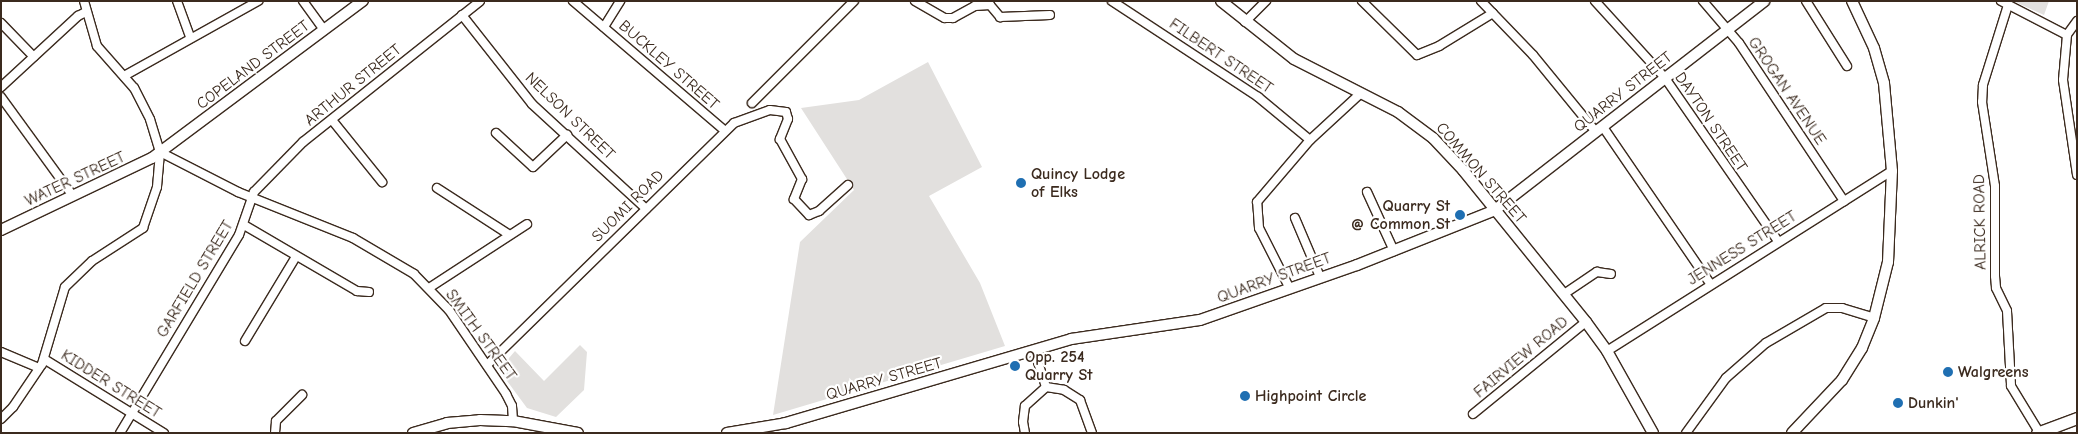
<!DOCTYPE html>
<html>
<head>
<meta charset="utf-8">
<style>
	body { margin:0 }
	#map { position:relative; width:2078px; height:434px; overflow:hidden; background:#fff; font-family:"Comic Neue",sans-serif }
	div>[style] { position:absolute }
	[style*='--x'] { left:calc(var(--x)*1px); top:calc(var(--y)*1px); width:calc(var(--w)*1px); rotate:calc(var(--a)*1deg) }
	.green>* { inset:0; background:#e2e0de }
	.roads { filter:drop-shadow(1px 0 #3b2a1e) drop-shadow(-1px 0 #3b2a1e) drop-shadow(0 1px #3b2a1e) drop-shadow(0 -1px #3b2a1e) }
	.street>* { height:8px; margin:-4px; padding:0 4px; transform-origin:4px; border-radius:4px; background:#fff }
	.secondary>* { height:10px; margin:-5px; padding:0 5px; transform-origin:5px; border-radius:5px; background:#fff }
	.primary>* { height:11px; margin:-5.5px; padding:0 5.5px; transform-origin:5.5px; border-radius:5.5px; background:#fff }
	.dots>* { width:14px; height:14px; translate:-50% -50%; box-sizing:border-box; border:2px solid #fff; border-radius:50% }
	span { translate:-50% -50%; white-space:nowrap; text-align:center; line-height:1.15; -webkit-text-stroke:4.5px #fff; paint-order:stroke }
	.street-label { font-size:16px; color:#3b2a1e }
	.poi-label { font-size:16px; color:#3b2a1e; font-weight:700 }
	.left { translate:0 -50%; text-align:left }
	.right { translate:-100% -50%; text-align:right }
	.frame { position:absolute; inset:0; border:2px solid #3b2a1e; pointer-events:none }
</style>
</head>
<body>
<div id="map">
	<div class="green">
		<div style="clip-path:polygon(2013px 1px,2049px 1px,2044px 15px)"></div>
		<div style="clip-path:polygon(928px 62px,982px 167px,929px 196px,980px 283px,1005px 346px,773px 415px,800px 242px,854px 190px,801px 108px,859px 100px)"></div>
		<div style="clip-path:polygon(580px 345px,587px 352px,584px 390px,556px 417px,527px 408px,499px 370px,515px 351px,544px 381px)"></div>
	</div>
	<div class="roads">
		<div class="street">
			<div style="--x:177;--y:1;--w:38;--a:70"></div>
			<div style="--x:303;--y:1;--w:36;--a:54"></div>
			<div style="--x:573;--y:1;--w:199;--a:40.5"></div>
			<div style="--x:915;--y:1;--w:34;--a:30"></div>
			<div style="--x:945;--y:18;--w:8;--a:0"></div>
			<div style="--x:953;--y:18;--w:25;--a:-29"></div>
			<div style="--x:975;--y:6;--w:15;--a:-4"></div>
			<div style="--x:990;--y:5;--w:16;--a:50"></div>
			<div style="--x:1000;--y:17;--w:50;--a:-2.3"></div>
			<div style="--x:1112;--y:1;--w:175;--a:33.3"></div>
			<div style="--x:1258;--y:97;--w:67;--a:39.6"></div>
			<div style="--x:1362;--y:1;--w:77;--a:44.5"></div>
			<div style="--x:1417;--y:55;--w:24;--a:-22"></div>
			<div style="--x:1439;--y:46;--w:63;--a:-31.4"></div>
			<div style="--x:1481;--y:1;--w:75;--a:46.1"></div>
			<div style="--x:1533;--y:55;--w:99;--a:50.7"></div>
			<div style="--x:1595;--y:1;--w:104;--a:47.7"></div>
			<div style="--x:1665;--y:78;--w:198;--a:55.3"></div>
			<div style="--x:1703;--y:1;--w:55;--a:49.4"></div>
			<div style="--x:1739;--y:43;--w:190;--a:56.4"></div>
			<div style="--x:1806;--y:1;--w:77;--a:57.8"></div>
			<div style="--x:2001;--y:1;--w:74;--a:27.3"></div>
			<div style="--x:2008;--y:5;--w:84;--a:107.4"></div>
			<div style="--x:1983;--y:85;--w:17;--a:93"></div>
			<div style="--x:1982;--y:102;--w:85;--a:81.2"></div>
			<div style="--x:1995;--y:186;--w:90;--a:90"></div>
			<div style="--x:1995;--y:276;--w:12;--a:85"></div>
			<div style="--x:1996;--y:288;--w:25;--a:64"></div>
			<div style="--x:2007;--y:311;--w:75;--a:86.9"></div>
			<div style="--x:2011;--y:386;--w:54;--a:58.7"></div>
			<div style="--x:462;--y:15;--w:113;--a:51.8"></div>
			<div style="--x:532;--y:104;--w:155;--a:42.6"></div>
			<div style="--x:2077;--y:21;--w:17;--a:126"></div>
			<div style="--x:2067;--y:35;--w:45;--a:95.1"></div>
			<div style="--x:2063;--y:80;--w:96;--a:81.6"></div>
			<div style="--x:1245;--y:22;--w:30;--a:-45"></div>
			<div style="--x:1;--y:23;--w:47;--a:45.9"></div>
			<div style="--x:604;--y:27;--w:31;--a:-58"></div>
			<div style="--x:124;--y:76;--w:154;--a:-29.2"></div>
			<div style="--x:1;--y:87;--w:105;--a:-42.7"></div>
			<div style="--x:78;--y:16;--w:9;--a:-27"></div>
			<div style="--x:1;--y:97;--w:122;--a:54"></div>
			<div style="--x:752;--y:103;--w:144;--a:-45"></div>
			<div style="--x:332;--y:120;--w:80;--a:51.1"></div>
			<div style="--x:1603;--y:127;--w:189;--a:55.6"></div>
			<div style="--x:496;--y:133;--w:50;--a:42.6"></div>
			<div style="--x:533;--y:167;--w:47;--a:-43.3"></div>
			<div style="--x:160;--y:152;--w:88;--a:27.1"></div>
			<div style="--x:238;--y:192;--w:124;--a:21.8"></div>
			<div style="--x:353;--y:238;--w:71;--a:30.5"></div>
			<div style="--x:414;--y:274;--w:50;--a:45.8"></div>
			<div style="--x:449;--y:310;--w:102;--a:55.8"></div>
			<div style="--x:506;--y:394;--w:13;--a:63"></div>
			<div style="--x:512;--y:406;--w:15;--a:86"></div>
			<div style="--x:437;--y:188;--w:85;--a:32.9"></div>
			<div style="--x:1367;--y:192;--w:65;--a:65.4"></div>
			<div style="--x:1295;--y:218;--w:64;--a:67"></div>
			<div style="--x:244;--y:225;--w:131;--a:30.3"></div>
			<div style="--x:357;--y:291;--w:12;--a:5"></div>
			<div style="--x:429;--y:288;--w:117;--a:-33.1"></div>
			<div style="--x:1290;--y:289;--w:68;--a:-116.9"></div>
			<div style="--x:1259;--y:228;--w:26;--a:-94"></div>
			<div style="--x:1257;--y:202;--w:82;--a:-49.5"></div>
			<div style="--x:1310;--y:140;--w:69;--a:-42.7"></div>
			<div style="--x:1564;--y:294;--w:40;--a:-34"></div>
			<div style="--x:1597;--y:272;--w:14;--a:8"></div>
			<div style="--x:245;--y:341;--w:97;--a:-58.9"></div>
			<div style="--x:1034;--y:350;--w:39;--a:72"></div>
			<div style="--x:1607;--y:351;--w:337;--a:-32.3"></div>
			<div style="--x:1;--y:352;--w:41;--a:22.8"></div>
			<div style="--x:44;--y:359;--w:141;--a:31.7"></div>
			<div style="--x:487;--y:365;--w:346;--a:-44.4"></div>
			<div style="--x:734;--y:123;--w:38;--a:-20"></div>
			<div style="--x:770;--y:110;--w:16;--a:7"></div>
			<div style="--x:786;--y:112;--w:7;--a:74"></div>
			<div style="--x:788;--y:119;--w:22;--a:112"></div>
			<div style="--x:780;--y:139;--w:46;--a:61.2"></div>
			<div style="--x:802;--y:179;--w:22;--a:112"></div>
			<div style="--x:794;--y:199;--w:22;--a:47"></div>
			<div style="--x:809;--y:215;--w:11;--a:-22"></div>
			<div style="--x:819;--y:211;--w:39;--a:-42"></div>
			<div style="--x:1473;--y:414;--w:146;--a:-39.2"></div>
			<div style="--x:1;--y:419;--w:17;--a:-45"></div>
			<div style="--x:13;--y:407;--w:52;--a:-56"></div>
			<div style="--x:42;--y:364;--w:80;--a:-73.4"></div>
			<div style="--x:65;--y:287;--w:37;--a:-44"></div>
			<div style="--x:92;--y:261;--w:61;--a:-32.9"></div>
			<div style="--x:143;--y:228;--w:43;--a:-71.1"></div>
			<div style="--x:157;--y:187;--w:35;--a:-85"></div>
			<div style="--x:160;--y:152;--w:34;--a:-107"></div>
			<div style="--x:150;--y:119;--w:35;--a:-117"></div>
			<div style="--x:134;--y:88;--w:56;--a:-131.4"></div>
			<div style="--x:97;--y:46;--w:47;--a:-106.1"></div>
			<div style="--x:120;--y:433;--w:231;--a:-59"></div>
			<div style="--x:239;--y:235;--w:46;--a:-70.8"></div>
			<div style="--x:254;--y:192;--w:70;--a:-45.6"></div>
			<div style="--x:303;--y:142;--w:226;--a:-38.5"></div>
			<div style="--x:275;--y:433;--w:12;--a:-85"></div>
			<div style="--x:276;--y:421;--w:37;--a:-45"></div>
			<div style="--x:1025;--y:433;--w:11;--a:-100"></div>
			<div style="--x:1023;--y:422;--w:16;--a:-83"></div>
			<div style="--x:1025;--y:406;--w:28;--a:-42"></div>
			<div style="--x:1046;--y:387;--w:18;--a:9"></div>
			<div style="--x:1064;--y:390;--w:19;--a:32"></div>
			<div style="--x:1080;--y:400;--w:35;--a:70"></div>
			<div style="--x:1686;--y:433;--w:68;--a:-54"></div>
			<div style="--x:1726;--y:378;--w:53;--a:-41.2"></div>
			<div style="--x:1766;--y:343;--w:69;--a:-30.3"></div>
			<div style="--x:1826;--y:308;--w:16;--a:0"></div>
			<div style="--x:1842;--y:308;--w:34;--a:17"></div>
		</div>
		<div class="secondary">
			<div style="--x:1221;--y:1;--w:93;--a:38.5"></div>
			<div style="--x:1294;--y:59;--w:117;--a:27"></div>
			<div style="--x:1398;--y:112;--w:44;--a:36.6"></div>
			<div style="--x:1433;--y:138;--w:44;--a:46.8"></div>
			<div style="--x:1463;--y:170;--w:196;--a:51"></div>
			<div style="--x:1586;--y:322;--w:36;--a:54"></div>
			<div style="--x:1607;--y:351;--w:94;--a:60.7"></div>
			<div style="--x:1;--y:230;--w:167;--a:-25.5"></div>
			<div style="--x:152;--y:158;--w:263;--a:-36.7"></div>
			<div style="--x:413;--y:433;--w:35;--a:-16"></div>
			<div style="--x:447;--y:423;--w:33;--a:-5"></div>
			<div style="--x:480;--y:420;--w:33;--a:2"></div>
			<div style="--x:513;--y:421;--w:66;--a:10.5"></div>
			<div style="--x:727;--y:433;--w:60;--a:-9.6"></div>
			<div style="--x:786;--y:423;--w:297;--a:-16.4"></div>
			<div style="--x:1071;--y:339;--w:130;--a:-8.4"></div>
			<div style="--x:1200;--y:320;--w:166;--a:-19.3"></div>
			<div style="--x:1357;--y:265;--w:149;--a:-21.7"></div>
			<div style="--x:1495;--y:210;--w:341;--a:-37.8"></div>
			<div style="--x:1792;--y:433;--w:73;--a:-46.7"></div>
			<div style="--x:1842;--y:380;--w:38;--a:-58"></div>
			<div style="--x:1862;--y:348;--w:32;--a:-68"></div>
			<div style="--x:1874;--y:318;--w:58;--a:-76"></div>
			<div style="--x:1888;--y:262;--w:91;--a:-87.5"></div>
			<div style="--x:1892;--y:171;--w:88;--a:-95.2"></div>
			<div style="--x:1884;--y:83;--w:36;--a:-106"></div>
			<div style="--x:1874;--y:48;--w:52;--a:-115.1"></div>
		</div>
		<div class="primary">
			<div style="--x:2037;--y:433;--w:43;--a:-20.6"></div>
		</div>
	</div>
	<div class="dots">
		<div style="left:1021px;top:183px;background:#1f6fb2"></div>
		<div style="left:1460px;top:215px;background:#1f6fb2"></div>
		<div style="left:1015px;top:366px;background:#1f6fb2"></div>
		<div style="left:1948px;top:372px;background:#1f6fb2"></div>
		<div style="left:1245px;top:396px;background:#1f6fb2"></div>
		<div style="left:1898px;top:403px;background:#1f6fb2"></div>
	</div>
	<div class="street-label">
		<span style="left:1221px;top:56px;rotate:34deg">FILBERT STREET</span>
		<span style="left:253px;top:65px;rotate:-37deg">COPELAND STREET</span>
		<span style="left:669px;top:65px;rotate:41deg">BUCKLEY STREET</span>
		<span style="left:353px;top:85px;rotate:-39deg">ARTHUR STREET</span>
		<span style="left:1787px;top:91px;rotate:56deg">GROGAN AVENUE</span>
		<span style="left:1623px;top:92px;rotate:-38deg">QUARRY STREET</span>
		<span style="left:570px;top:116px;rotate:44deg">NELSON STREET</span>
		<span style="left:1711px;top:122px;rotate:56deg">DAYTON STREET</span>
		<span style="left:1481px;top:173px;rotate:49deg">COMMON STREET</span>
		<span style="left:75px;top:179px;rotate:-25deg">WATER STREET</span>
		<span style="left:628px;top:206px;rotate:-45deg">SUOMI ROAD</span>
		<span style="left:1980px;top:222px;rotate:-91deg">ALRICK ROAD</span>
		<span style="left:1742px;top:248px;rotate:-32deg">JENNESS STREET</span>
		<span style="left:1274px;top:278px;rotate:-20deg">QUARRY STREET</span>
		<span style="left:195px;top:279px;rotate:-59deg">GARFIELD STREET</span>
		<span style="left:481px;top:335px;rotate:54deg">SMITH STREET</span>
		<span style="left:1521px;top:357px;rotate:-40deg">FAIRVIEW ROAD</span>
		<span style="left:884px;top:379px;rotate:-16deg">QUARRY STREET</span>
		<span style="left:111px;top:384px;rotate:32deg">KIDDER STREET</span>
	</div>
	<div class="poi-label">
		<span class="left" style="left:1031px;top:183px">Quincy Lodge<br>of Elks</span>
		<span class="right" style="left:1450px;top:215px">Quarry St<br>@ Common St</span>
		<span class="left" style="left:1025px;top:366px">Opp. 254<br>Quarry St</span>
		<span class="left" style="left:1958px;top:372px">Walgreens</span>
		<span class="left" style="left:1255px;top:396px">Highpoint Circle</span>
		<span class="left" style="left:1908px;top:403px">Dunkin'</span>
	</div>
	<div class="frame"></div>
</div>
</body>
</html>
